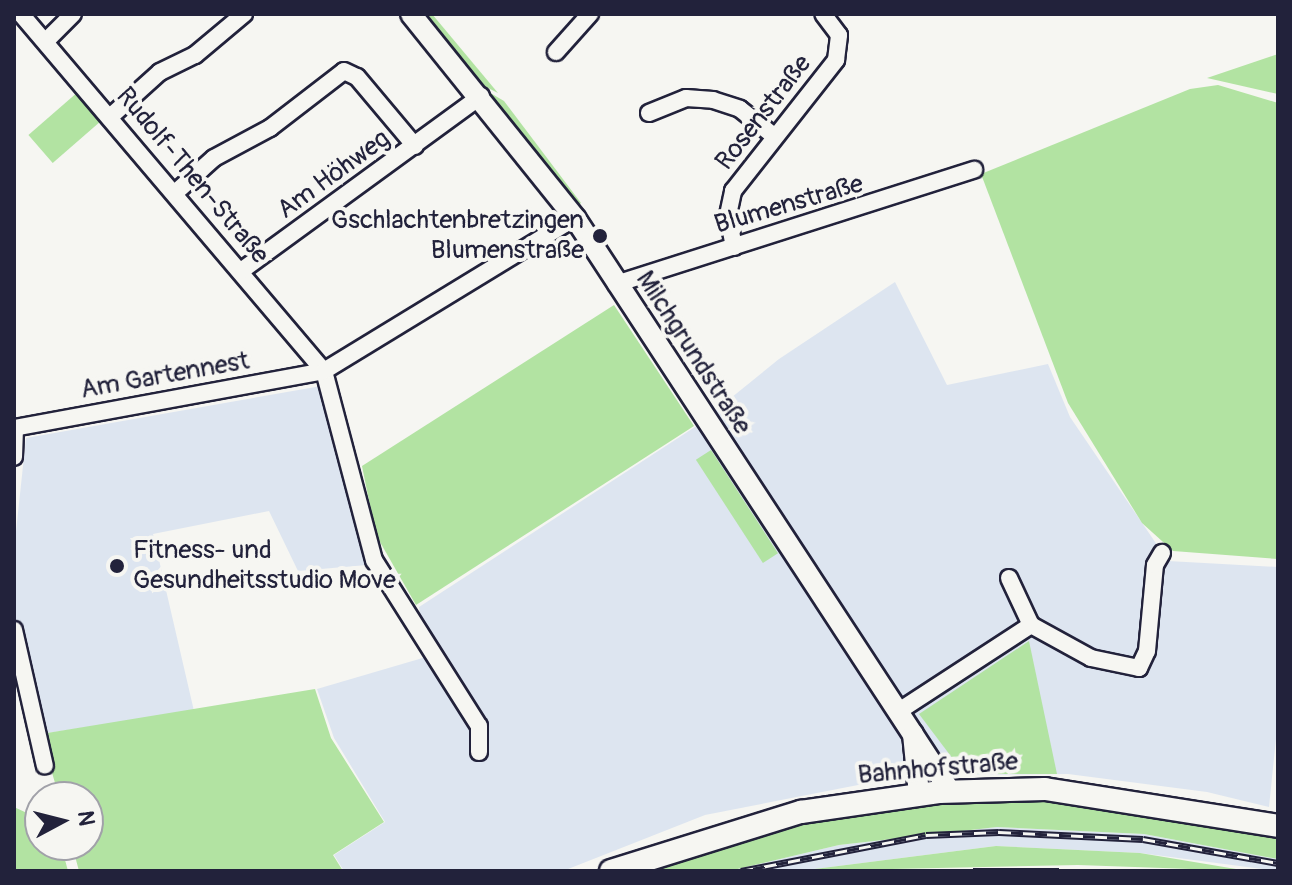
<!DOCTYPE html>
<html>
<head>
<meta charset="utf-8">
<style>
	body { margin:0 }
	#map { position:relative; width:1292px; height:885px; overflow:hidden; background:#f6f6f2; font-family:Pangolin,sans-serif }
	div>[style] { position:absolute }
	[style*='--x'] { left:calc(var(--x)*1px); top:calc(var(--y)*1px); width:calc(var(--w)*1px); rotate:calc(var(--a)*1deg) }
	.built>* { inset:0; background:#dde5f0 }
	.green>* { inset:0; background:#b2e3a2; transform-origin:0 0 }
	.roads { filter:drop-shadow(2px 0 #22223b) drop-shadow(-2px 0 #22223b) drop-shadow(0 2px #22223b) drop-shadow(0 -2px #22223b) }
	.minor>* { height:16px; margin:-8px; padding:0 8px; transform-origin:8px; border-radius:8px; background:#f6f6f2 }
	.tertiary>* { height:20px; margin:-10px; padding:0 10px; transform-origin:10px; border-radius:10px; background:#f6f6f2 }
	.secondary>* { height:22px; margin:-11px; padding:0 11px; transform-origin:11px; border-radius:11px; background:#f6f6f2 }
	.rail>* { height:7px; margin-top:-3.5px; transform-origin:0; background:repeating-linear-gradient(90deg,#f6f6f2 0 12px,#22223b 0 24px); box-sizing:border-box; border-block:2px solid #22223b }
	.dots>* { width:22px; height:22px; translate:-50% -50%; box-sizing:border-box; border:4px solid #f6f6f2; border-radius:50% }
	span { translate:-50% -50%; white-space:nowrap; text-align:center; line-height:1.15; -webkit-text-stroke:8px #f6f6f2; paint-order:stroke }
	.street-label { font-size:26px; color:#22223b }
	.poi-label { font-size:26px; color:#22223b }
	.right { translate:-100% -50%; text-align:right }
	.left { translate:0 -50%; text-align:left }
	.frame { position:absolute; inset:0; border:16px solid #22223b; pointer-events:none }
	.north { position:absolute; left:24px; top:781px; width:80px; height:80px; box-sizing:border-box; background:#f6f6f2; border:2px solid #a1a1a9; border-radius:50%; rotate:83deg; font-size:22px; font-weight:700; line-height:32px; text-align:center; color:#22223b }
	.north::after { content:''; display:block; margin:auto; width:28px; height:36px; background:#22223b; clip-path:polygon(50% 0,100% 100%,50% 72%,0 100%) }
</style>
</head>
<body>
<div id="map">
	<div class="built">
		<div style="clip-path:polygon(895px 282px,947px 385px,1048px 364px,1070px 417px,1168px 561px,1278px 567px,1278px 719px,1269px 807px,1207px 792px,1068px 774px,954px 775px,914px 767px,858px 785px,705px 815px,563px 871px,344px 871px,334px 855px,385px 822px,334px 738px,317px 689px,426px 657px,419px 607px,695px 427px,779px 359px)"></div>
		<div style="clip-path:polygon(327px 385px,367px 565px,298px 571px,269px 511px,153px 534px,194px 711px,41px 734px,14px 631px,14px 550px,26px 438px)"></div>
		<div style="clip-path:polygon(997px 827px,1144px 834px,1278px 859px,1278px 871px,1140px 853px,996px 846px,799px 871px,729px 871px,839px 845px)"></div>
	</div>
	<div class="green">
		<div style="clip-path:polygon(422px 14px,432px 14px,498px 93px,482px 85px)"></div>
		<div style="clip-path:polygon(1278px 54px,1278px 94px,1207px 78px)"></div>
		<div style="clip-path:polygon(1218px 85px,1278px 103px,1278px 559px,1173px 551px,1142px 523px,1068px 403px,981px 174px,1190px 89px)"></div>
		<div style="left:79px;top:91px;width:37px;height:67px;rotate:49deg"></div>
		<div style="clip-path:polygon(487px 91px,504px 101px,581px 203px,576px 207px)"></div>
		<div style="clip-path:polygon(614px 305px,694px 426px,416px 605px,376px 535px,362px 466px)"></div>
		<div style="left:711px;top:450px;width:123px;height:18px;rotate:57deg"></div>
		<div style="clip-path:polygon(1029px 641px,1057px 774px,975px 774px,959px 767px,919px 714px)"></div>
		<div style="clip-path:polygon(315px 689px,331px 738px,384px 822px,333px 855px,343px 871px,79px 871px,72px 845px,88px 845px,88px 797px,59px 797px,41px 734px)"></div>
		<div style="clip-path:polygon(1051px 800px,1278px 835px,1278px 859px,1144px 834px,997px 827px,839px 845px,729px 871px,632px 871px,811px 818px,937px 801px)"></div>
		<div style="clip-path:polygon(14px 807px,40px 819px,40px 845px,61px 845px,68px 871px,14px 871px)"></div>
		<div style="clip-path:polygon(996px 846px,1140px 853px,1248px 871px,1078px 865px,799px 871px)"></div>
	</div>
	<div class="roads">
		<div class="minor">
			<div style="--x:21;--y:14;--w:468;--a:49.7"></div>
			<div style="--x:324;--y:371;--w:196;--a:75.2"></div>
			<div style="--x:374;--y:560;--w:196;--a:57.7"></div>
			<div style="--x:479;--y:726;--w:26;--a:90"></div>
			<div style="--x:46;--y:41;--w:38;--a:-45"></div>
			<div style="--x:556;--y:52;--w:51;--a:-48.2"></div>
			<div style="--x:649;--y:113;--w:40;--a:-22"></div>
			<div style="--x:686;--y:98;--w:27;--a:4"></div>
			<div style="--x:713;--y:100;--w:28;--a:18"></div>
			<div style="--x:740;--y:109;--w:43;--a:38.5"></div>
			<div style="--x:110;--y:117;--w:67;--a:-42"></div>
			<div style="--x:160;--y:72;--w:39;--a:-26"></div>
			<div style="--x:195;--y:55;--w:64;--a:-39.9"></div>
			<div style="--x:175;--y:193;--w:52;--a:-41.9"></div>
			<div style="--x:214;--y:158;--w:64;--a:-28.2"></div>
			<div style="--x:270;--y:128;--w:93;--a:-37.6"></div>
			<div style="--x:344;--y:71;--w:14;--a:25"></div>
			<div style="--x:357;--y:77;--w:90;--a:50"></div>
			<div style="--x:734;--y:247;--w:33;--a:-101"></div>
			<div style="--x:728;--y:215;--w:25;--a:-78"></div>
			<div style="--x:733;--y:191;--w:167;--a:-51.8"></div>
			<div style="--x:836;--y:60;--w:25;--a:-83"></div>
			<div style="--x:839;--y:35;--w:26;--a:-127"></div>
			<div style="--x:241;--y:271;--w:297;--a:-36.1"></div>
			<div style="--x:616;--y:284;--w:376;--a:-17.7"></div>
			<div style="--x:14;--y:428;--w:315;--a:-10.4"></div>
			<div style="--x:324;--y:371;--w:294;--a:-31.4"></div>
			<div style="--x:14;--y:457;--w:28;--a:-88"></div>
			<div style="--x:1009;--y:578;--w:52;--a:64.9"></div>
			<div style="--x:14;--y:630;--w:139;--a:77.2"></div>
			<div style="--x:899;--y:711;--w:158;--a:-33.1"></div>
			<div style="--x:1031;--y:625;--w:68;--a:28.8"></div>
			<div style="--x:1091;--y:658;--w:49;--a:11.8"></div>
			<div style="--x:1139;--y:668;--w:19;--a:-65"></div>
			<div style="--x:1147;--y:651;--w:86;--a:-84.7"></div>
			<div style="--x:1155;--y:565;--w:14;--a:-60"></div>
		</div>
		<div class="tertiary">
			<div style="--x:411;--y:14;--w:262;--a:51.2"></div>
			<div style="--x:575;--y:218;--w:685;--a:56.8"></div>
			<div style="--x:913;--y:734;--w:60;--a:84.3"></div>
		</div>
		<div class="secondary">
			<div style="--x:611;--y:871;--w:199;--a:-17.3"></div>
			<div style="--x:801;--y:812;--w:139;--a:-8.2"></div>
			<div style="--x:939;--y:792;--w:106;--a:-1.6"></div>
			<div style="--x:1045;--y:789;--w:236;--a:9"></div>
		</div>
	</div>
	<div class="rail">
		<div style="--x:741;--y:871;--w:188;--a:-11"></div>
		<div style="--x:926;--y:835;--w:73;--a:-2.4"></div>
		<div style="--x:999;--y:832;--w:144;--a:2.8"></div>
		<div style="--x:1143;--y:839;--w:137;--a:10.1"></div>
		<div style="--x:973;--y:871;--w:86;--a:0"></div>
	</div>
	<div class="dots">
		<div style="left:600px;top:236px;background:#22223b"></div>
		<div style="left:117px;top:566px;background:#22223b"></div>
	</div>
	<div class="street-label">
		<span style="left:764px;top:113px;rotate:-52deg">Rosenstraße</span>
		<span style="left:334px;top:175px;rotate:-36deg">Am Höhweg</span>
		<span style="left:192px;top:176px;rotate:50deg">Rudolf-Then-Straße</span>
		<span style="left:789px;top:205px;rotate:-16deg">Blumenstraße</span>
		<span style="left:693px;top:353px;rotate:57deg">Milchgrundstraße</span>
		<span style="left:165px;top:376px;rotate:-10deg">Am Gartennest</span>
		<span style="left:938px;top:769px;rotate:-5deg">Bahnhofstraße</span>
	</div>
	<div class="poi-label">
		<span class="right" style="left:584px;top:236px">Gschlachtenbretzingen<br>Blumenstraße</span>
		<span class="left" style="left:133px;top:566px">Fitness- und<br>Gesundheitsstudio Move</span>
	</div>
	<div class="frame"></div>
	<div class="north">N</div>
</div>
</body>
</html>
